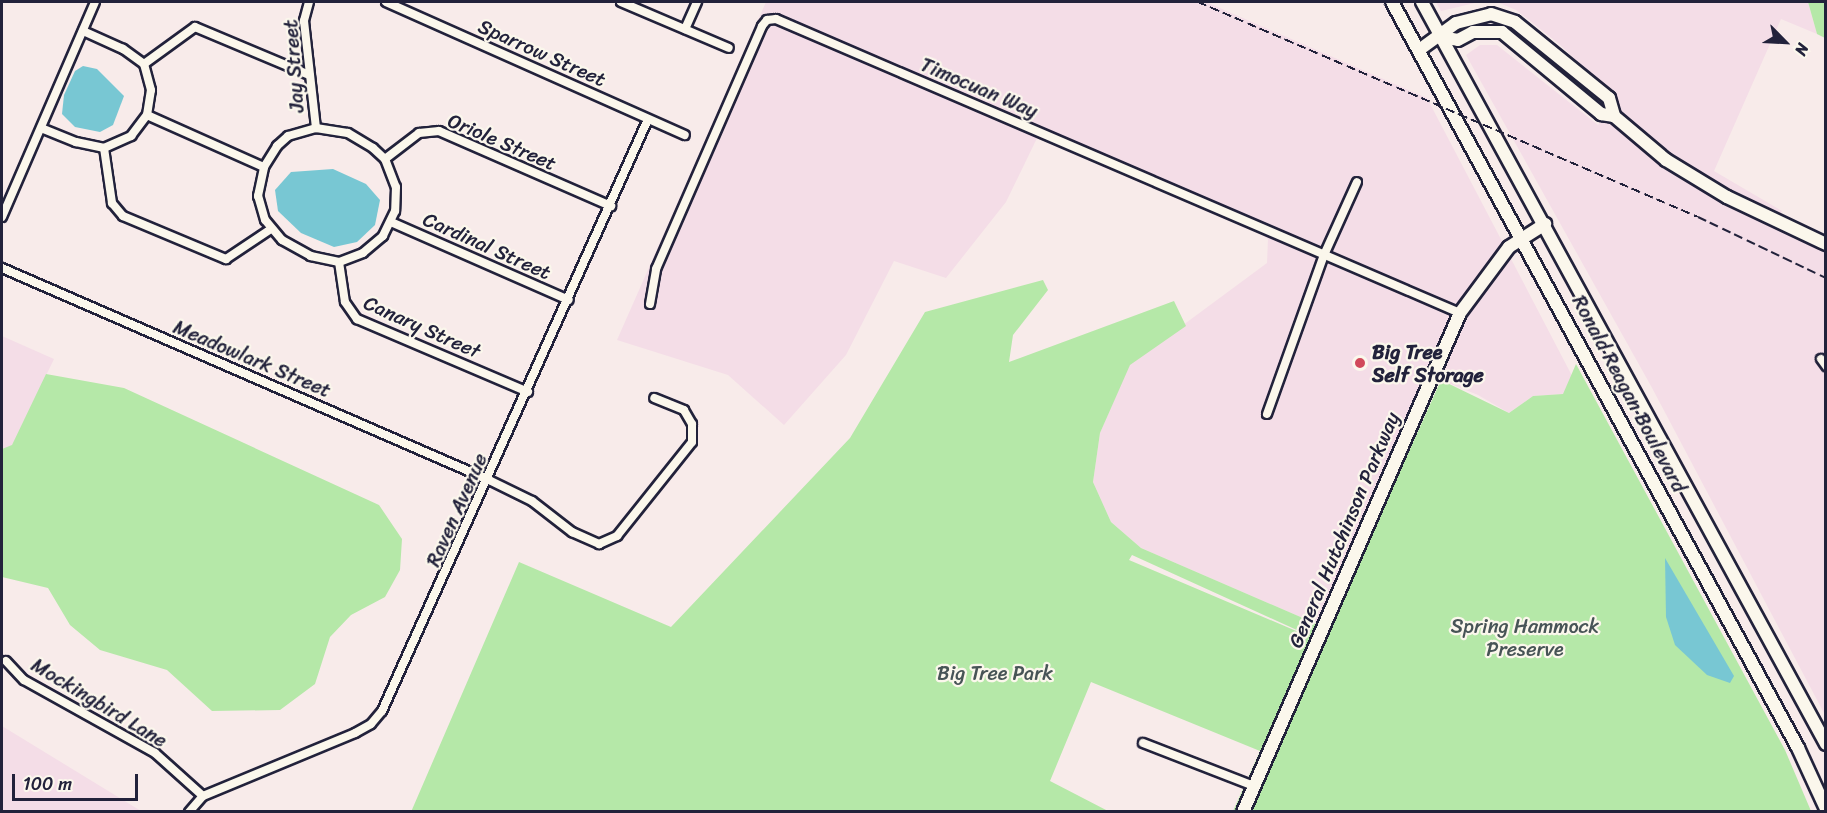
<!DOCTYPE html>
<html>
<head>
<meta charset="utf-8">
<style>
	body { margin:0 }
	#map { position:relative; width:1827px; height:813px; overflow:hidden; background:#f8ebea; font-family:Sriracha,sans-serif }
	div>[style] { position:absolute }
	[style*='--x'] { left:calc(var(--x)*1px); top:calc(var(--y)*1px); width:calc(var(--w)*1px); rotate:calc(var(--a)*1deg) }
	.built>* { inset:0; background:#f4dde7 }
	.green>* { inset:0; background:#b5e8a8 }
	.water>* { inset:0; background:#78c7d3 }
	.roads { filter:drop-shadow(2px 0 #22223b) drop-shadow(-2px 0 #22223b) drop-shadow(0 2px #22223b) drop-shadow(0 -2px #22223b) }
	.street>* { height:8px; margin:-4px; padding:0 4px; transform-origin:4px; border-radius:4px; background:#fbf7ec }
	.secondary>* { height:12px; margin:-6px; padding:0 6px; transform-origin:6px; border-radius:6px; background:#fbf7ec }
	.rail>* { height:2px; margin-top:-1px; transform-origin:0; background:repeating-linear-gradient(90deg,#22223b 0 9px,transparent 0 13.5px) }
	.dots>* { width:16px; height:16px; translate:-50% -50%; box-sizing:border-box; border:3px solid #fbf7ec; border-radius:50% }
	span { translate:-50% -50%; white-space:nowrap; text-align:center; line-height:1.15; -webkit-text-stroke:4.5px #fbf7ec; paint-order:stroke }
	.street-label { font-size:20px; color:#22223b }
	.poi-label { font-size:20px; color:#22223b; font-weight:700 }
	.left { translate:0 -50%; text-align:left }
	.park-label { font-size:20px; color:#475456 }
	.frame { position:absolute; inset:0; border:3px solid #22223b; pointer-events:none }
	.north { position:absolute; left:1755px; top:12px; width:60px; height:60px; -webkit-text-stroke:4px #fbf7ec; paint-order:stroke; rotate:114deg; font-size:16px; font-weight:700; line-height:24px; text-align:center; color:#22223b }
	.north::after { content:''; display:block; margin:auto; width:21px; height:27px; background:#22223b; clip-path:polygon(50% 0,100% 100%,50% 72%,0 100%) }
	.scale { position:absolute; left:12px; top:774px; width:126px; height:27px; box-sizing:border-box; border:3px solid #22223b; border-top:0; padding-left:8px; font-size:18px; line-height:21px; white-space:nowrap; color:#22223b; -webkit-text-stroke:4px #fbf7ec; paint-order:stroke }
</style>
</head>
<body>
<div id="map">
	<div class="built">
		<div style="clip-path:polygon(766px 2px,1206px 2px,1427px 98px,1504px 245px,1475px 278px,1455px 311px,1319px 625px,1141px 548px,1111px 522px,1093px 482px,1100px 433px,1129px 365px,1267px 263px,1268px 239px,1244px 221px,1039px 134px,1006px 202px,946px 278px,894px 261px,846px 355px,784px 425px,728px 375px,617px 340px)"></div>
		<div style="clip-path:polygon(1436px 2px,1435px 2px,1479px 2px,1441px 11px)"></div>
		<div style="clip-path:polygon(1497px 2px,1808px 2px,1817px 34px,1781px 19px,1714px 171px,1782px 211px,1779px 217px,1669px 157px,1619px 115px,1618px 100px,1559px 44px,1516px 10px)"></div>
		<div style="clip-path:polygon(1480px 45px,1497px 45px,1598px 125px,1603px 119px,1612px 121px,1664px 164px,1825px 249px,1825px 715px,1651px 386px,1466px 55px)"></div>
		<div style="clip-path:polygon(1509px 255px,1581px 393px,1533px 396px,1509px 413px,1478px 395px,1441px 380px,1464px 315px)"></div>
		<div style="clip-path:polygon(2px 336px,54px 359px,12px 446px,2px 449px)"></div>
		<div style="clip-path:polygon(2px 726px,141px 811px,2px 811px)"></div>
	</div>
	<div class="green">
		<div style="clip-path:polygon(1808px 2px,1825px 2px,1825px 38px,1817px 34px)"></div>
		<div style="clip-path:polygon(evenodd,1043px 280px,1048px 290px,1013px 335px,1009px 362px,1174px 301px,1186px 326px,1130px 365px,1100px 433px,1093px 482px,1111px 522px,1141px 548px,1319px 625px,1313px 639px,1323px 643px,1441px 380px,1509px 413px,1533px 396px,1563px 394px,1576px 364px,1785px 750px,1811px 811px,1233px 811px,1260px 751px,1091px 682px,1050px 781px,1108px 811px,411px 812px,519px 562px,671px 627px,850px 438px,925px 312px,1043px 280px,1132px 555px,1299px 631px,1301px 633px,1129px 560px,1132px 555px)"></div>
		<div style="clip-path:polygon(46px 374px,124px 388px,379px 505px,402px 539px,400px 570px,385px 597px,351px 615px,330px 637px,315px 684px,280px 710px,212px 711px,167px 670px,100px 650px,70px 625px,48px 588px,2px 577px,2px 449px,12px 445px)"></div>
	</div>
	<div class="water">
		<div style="clip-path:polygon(83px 66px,97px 69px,124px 96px,113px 125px,100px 132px,75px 127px,62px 114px,64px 95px,75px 71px)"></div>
		<div style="clip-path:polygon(333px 169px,366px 184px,380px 200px,375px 225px,357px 242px,334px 247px,301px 233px,278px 211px,275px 190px,291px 172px)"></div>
		<div style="clip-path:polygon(1665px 558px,1734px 676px,1730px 683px,1707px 675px,1675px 645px,1666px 617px)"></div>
	</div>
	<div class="roads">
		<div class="street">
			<div style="--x:309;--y:2;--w:20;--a:105"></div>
			<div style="--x:304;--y:21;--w:108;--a:83.6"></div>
			<div style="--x:386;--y:2;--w:327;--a:24"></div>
			<div style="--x:621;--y:2;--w:117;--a:23.1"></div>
			<div style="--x:685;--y:29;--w:30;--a:-66"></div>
			<div style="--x:144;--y:64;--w:63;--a:-36"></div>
			<div style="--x:195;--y:27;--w:124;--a:22.8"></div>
			<div style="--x:147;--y:115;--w:128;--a:24"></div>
			<div style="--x:41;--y:128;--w:38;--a:22"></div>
			<div style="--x:76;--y:142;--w:29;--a:12"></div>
			<div style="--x:104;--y:148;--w:30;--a:-24"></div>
			<div style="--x:131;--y:136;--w:26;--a:-53"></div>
			<div style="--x:147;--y:115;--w:25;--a:-81"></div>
			<div style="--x:151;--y:90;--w:27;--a:-105"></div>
			<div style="--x:144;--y:64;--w:26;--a:-144"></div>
			<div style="--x:123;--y:49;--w:44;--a:-155.8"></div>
			<div style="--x:316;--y:128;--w:32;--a:9"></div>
			<div style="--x:348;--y:133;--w:29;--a:31"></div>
			<div style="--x:373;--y:148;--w:16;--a:43"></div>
			<div style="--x:385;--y:159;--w:30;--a:69"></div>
			<div style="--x:396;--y:187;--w:24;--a:92"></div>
			<div style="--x:395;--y:211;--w:28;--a:116"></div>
			<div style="--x:383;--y:236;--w:26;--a:140"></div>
			<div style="--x:363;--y:253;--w:26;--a:159"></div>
			<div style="--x:339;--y:262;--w:29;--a:-168"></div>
			<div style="--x:311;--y:256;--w:33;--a:-151"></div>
			<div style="--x:282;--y:240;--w:26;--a:-130"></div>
			<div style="--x:265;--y:220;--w:25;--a:-106"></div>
			<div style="--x:258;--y:196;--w:30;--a:-78"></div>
			<div style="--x:264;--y:167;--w:25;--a:-58"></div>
			<div style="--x:277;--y:146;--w:15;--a:-42"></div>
			<div style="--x:288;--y:136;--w:29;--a:-16"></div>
			<div style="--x:104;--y:148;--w:56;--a:81.7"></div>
			<div style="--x:112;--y:203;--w:17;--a:50"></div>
			<div style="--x:123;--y:216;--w:112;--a:22.7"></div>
			<div style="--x:226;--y:259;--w:54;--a:-33.7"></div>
			<div style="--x:385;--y:159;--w:43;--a:-37.4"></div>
			<div style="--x:419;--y:133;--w:20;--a:-6"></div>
			<div style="--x:439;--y:131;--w:188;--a:23.6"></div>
			<div style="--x:2;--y:217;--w:234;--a:-66.6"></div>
			<div style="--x:391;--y:222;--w:194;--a:23.7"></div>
			<div style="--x:339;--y:262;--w:40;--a:81.5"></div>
			<div style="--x:345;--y:302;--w:21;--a:55"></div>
			<div style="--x:357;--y:319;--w:186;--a:23.1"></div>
			<div style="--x:2;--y:268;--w:531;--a:23.52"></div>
			<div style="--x:489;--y:480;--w:48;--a:26"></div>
			<div style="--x:532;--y:501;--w:51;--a:37.8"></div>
			<div style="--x:572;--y:532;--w:30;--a:24"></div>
			<div style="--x:599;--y:544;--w:20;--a:-24"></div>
			<div style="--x:617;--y:536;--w:120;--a:-51.4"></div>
			<div style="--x:692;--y:442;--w:18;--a:-90"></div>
			<div style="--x:692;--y:424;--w:16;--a:-120"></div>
			<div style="--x:684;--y:410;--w:32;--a:-158"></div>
			<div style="--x:650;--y:304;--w:36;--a:-80"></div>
			<div style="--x:656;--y:269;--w:265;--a:-66.4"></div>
			<div style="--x:762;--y:26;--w:8;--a:-50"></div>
			<div style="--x:767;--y:20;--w:9;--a:-6"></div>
			<div style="--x:776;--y:19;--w:745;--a:23.26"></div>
			<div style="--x:1821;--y:359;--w:9;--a:54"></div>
			<div style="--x:1267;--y:414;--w:169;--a:-70.3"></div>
			<div style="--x:1324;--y:255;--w:80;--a:-65.7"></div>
			<div style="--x:6;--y:661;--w:26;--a:47"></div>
			<div style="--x:24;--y:680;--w:150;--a:29.1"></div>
			<div style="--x:155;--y:753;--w:64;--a:41.9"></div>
			<div style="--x:1143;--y:743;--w:119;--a:21.2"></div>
			<div style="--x:189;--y:812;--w:21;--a:-49"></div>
			<div style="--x:203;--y:796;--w:165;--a:-22.5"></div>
			<div style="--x:355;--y:733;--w:18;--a:-29"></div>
			<div style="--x:371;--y:724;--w:17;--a:-50"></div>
			<div style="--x:382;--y:711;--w:649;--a:-65.8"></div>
		</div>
		<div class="secondary">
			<div style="--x:1392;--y:2;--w:849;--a:61.44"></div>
			<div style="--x:1798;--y:748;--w:67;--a:65.3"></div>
			<div style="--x:1422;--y:2;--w:845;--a:61.43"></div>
			<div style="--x:1441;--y:37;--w:17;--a:10"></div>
			<div style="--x:1458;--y:40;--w:17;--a:-28"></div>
			<div style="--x:1473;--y:32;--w:29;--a:0"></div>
			<div style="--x:1502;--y:32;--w:129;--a:39.6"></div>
			<div style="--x:1601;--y:114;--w:13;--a:9"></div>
			<div style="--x:1614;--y:116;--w:68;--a:40.2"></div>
			<div style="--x:1666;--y:160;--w:71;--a:31.2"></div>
			<div style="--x:1727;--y:197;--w:110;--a:25.4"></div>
			<div style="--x:1419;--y:50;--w:46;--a:-36.1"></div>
			<div style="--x:1456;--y:23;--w:36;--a:-14"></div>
			<div style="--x:1491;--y:14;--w:25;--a:18"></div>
			<div style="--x:1515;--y:22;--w:121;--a:39"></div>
			<div style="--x:1609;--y:98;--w:19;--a:74"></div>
			<div style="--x:1243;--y:812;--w:544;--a:-66.5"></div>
			<div style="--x:1460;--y:313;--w:82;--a:-53.4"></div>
			<div style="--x:1509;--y:247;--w:43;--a:-32.6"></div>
		</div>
	</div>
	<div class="rail">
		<div style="--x:1198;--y:2;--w:544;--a:23.27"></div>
		<div style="--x:1698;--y:217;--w:142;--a:25.5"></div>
	</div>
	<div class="dots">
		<div style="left:1360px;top:363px;background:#d1495b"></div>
	</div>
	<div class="street-label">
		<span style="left:542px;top:53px;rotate:24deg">Sparrow Street</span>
		<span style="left:294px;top:66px;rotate:-94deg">Jay Street</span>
		<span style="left:979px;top:88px;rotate:23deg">Timocuan Way</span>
		<span style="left:502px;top:142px;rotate:23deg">Oriole Street</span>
		<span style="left:487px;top:246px;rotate:24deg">Cardinal Street</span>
		<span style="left:422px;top:327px;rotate:24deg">Canary Street</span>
		<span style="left:252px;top:359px;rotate:23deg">Meadowlark Street</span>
		<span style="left:1629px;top:394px;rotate:62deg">Ronald Reagan Boulevard</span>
		<span style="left:457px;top:510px;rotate:-66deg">Raven Avenue</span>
		<span style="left:1344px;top:530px;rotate:-67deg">General Hutchinson Parkway</span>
		<span style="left:99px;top:703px;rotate:31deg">Mockingbird Lane</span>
	</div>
	<div class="poi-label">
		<span class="left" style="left:1372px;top:364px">Big Tree<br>Self Storage</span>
	</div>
	<div class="park-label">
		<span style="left:1525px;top:638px">Spring Hammock<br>Preserve</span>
		<span style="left:995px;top:673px">Big Tree Park</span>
	</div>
	<div class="frame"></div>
	<div class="north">N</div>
	<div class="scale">100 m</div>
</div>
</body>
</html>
